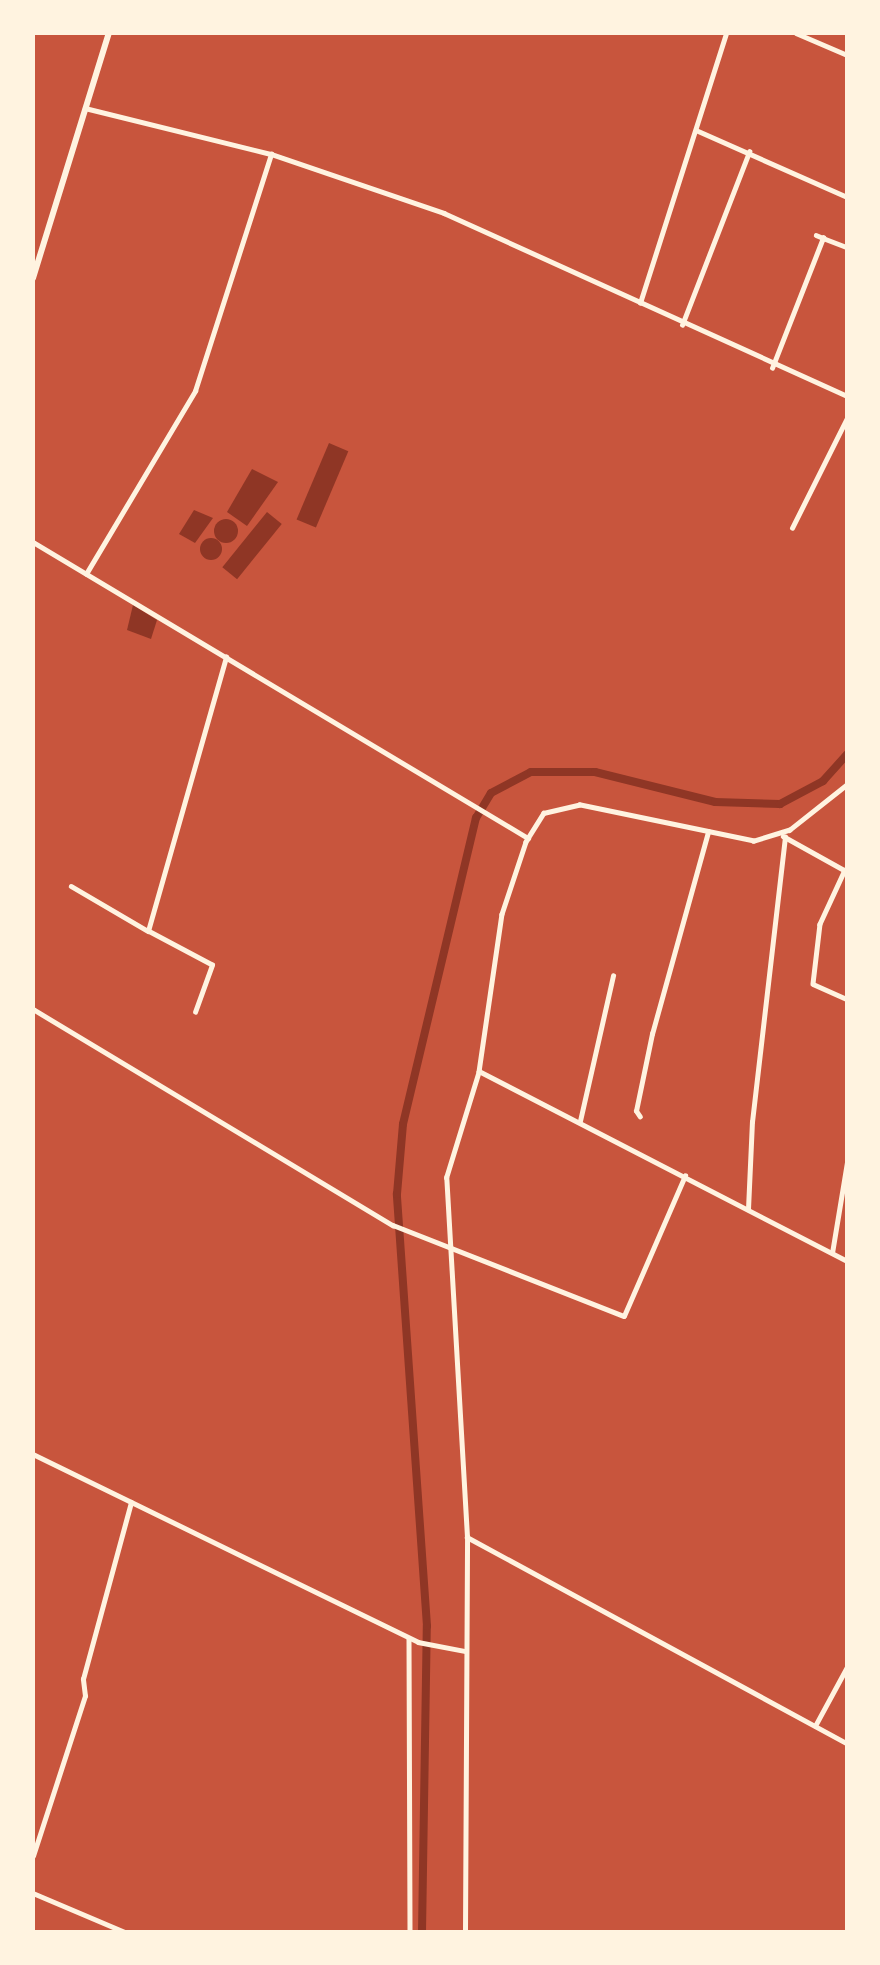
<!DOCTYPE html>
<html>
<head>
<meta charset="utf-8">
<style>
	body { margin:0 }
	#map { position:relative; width:880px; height:1965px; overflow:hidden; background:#c8553d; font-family:"DejaVu Sans",sans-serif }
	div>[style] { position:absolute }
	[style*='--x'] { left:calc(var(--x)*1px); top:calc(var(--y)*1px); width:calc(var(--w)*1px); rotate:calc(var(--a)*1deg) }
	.water>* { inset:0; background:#8f3625; transform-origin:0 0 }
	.round { border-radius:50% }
	.canal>* { height:8px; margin:-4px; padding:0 4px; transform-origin:4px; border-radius:4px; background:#8f3625 }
	.minor>* { height:4.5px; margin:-2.25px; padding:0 2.25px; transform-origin:2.25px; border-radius:2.25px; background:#fff3e0 }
	.secondary>* { height:6px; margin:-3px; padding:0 3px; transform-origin:3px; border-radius:3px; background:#fff3e0 }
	span { translate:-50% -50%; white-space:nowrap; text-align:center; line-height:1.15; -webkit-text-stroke:7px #fff3e0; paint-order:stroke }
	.frame { position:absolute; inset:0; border:35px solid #fff3e0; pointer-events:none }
</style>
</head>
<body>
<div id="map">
	<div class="water">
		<div style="left:329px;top:443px;width:21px;height:83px;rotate:23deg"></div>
		<div style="clip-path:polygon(252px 469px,278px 482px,247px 526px,227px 512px)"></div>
		<div style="clip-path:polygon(194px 510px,213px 518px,195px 543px,179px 534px)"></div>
		<div style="left:267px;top:512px;width:19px;height:71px;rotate:39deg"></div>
		<div class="round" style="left:214px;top:519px;width:24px;height:24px"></div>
		<div class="round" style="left:200px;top:538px;width:22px;height:22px"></div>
		<div style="clip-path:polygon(133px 605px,157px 620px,151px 639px,127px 630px)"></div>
	</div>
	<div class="canal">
		<div style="--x:422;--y:1932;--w:306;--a:-89.1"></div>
		<div style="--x:427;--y:1626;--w:433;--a:-94"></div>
		<div style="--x:397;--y:1194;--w:70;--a:-85.1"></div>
		<div style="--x:403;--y:1124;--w:315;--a:-76.6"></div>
		<div style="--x:476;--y:818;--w:29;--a:-59"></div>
		<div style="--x:491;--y:793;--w:45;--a:-27.7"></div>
		<div style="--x:531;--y:772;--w:64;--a:0"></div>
		<div style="--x:595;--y:772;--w:124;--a:14"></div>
		<div style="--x:715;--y:802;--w:65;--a:1.8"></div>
		<div style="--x:780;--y:804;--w:49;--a:-28.1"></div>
		<div style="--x:823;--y:781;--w:36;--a:-48"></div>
	</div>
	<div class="minor">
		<div style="--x:796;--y:33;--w:56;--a:23.3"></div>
		<div style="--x:85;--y:108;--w:192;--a:13.9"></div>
		<div style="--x:271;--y:154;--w:183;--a:18.8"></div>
		<div style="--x:444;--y:213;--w:443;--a:24.4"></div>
		<div style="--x:696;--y:130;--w:165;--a:23.9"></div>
		<div style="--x:816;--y:235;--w:8;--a:23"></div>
		<div style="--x:640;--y:303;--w:283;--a:-72.3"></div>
		<div style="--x:682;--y:325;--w:186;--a:-68.8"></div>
		<div style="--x:772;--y:368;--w:140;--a:-68.6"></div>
		<div style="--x:823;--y:238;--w:26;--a:21"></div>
		<div style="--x:792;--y:528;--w:123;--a:-63.4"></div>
		<div style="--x:33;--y:542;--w:577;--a:30.88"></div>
		<div style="--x:86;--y:574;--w:213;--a:-59.2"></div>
		<div style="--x:195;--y:391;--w:249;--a:-72.2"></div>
		<div style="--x:847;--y:785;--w:73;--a:141.7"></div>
		<div style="--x:790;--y:830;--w:38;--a:163"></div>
		<div style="--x:754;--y:841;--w:178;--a:-168.3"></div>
		<div style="--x:580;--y:805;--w:37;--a:167"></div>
		<div style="--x:544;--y:813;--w:34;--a:122"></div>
		<div style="--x:526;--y:842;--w:76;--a:108.4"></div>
		<div style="--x:502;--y:914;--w:159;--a:98.3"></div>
		<div style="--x:479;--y:1071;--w:414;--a:27.3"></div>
		<div style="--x:783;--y:836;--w:72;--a:29.1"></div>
		<div style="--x:845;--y:870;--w:60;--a:114.8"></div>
		<div style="--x:820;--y:924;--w:60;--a:96.7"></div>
		<div style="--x:813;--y:984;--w:37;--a:24"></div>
		<div style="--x:71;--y:886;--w:89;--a:30.3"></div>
		<div style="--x:33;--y:1009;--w:420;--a:31"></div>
		<div style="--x:393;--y:1225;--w:248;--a:21.5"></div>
		<div style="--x:624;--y:1316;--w:153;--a:-66.5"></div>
		<div style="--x:195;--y:1012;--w:50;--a:-70.1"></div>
		<div style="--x:212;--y:965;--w:72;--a:-152"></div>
		<div style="--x:148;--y:931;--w:285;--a:-74.1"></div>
		<div style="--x:640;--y:1117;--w:7;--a:-124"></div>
		<div style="--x:636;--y:1111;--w:79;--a:-78.3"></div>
		<div style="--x:652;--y:1034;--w:210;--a:-74.5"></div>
		<div style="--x:580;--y:1121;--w:149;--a:-77.2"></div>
		<div style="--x:748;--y:1209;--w:87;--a:-87.4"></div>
		<div style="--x:752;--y:1122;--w:287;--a:-83.4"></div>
		<div style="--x:832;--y:1253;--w:92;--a:-80.6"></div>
		<div style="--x:33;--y:1454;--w:428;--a:26"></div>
		<div style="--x:418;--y:1642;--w:48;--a:10.8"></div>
		<div style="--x:467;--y:1537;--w:432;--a:28.5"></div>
		<div style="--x:409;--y:1639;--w:293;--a:89.8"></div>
		<div style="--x:815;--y:1726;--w:67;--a:-61.5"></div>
		<div style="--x:33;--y:1856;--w:168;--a:-72"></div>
		<div style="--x:85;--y:1696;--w:17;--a:-97"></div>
		<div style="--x:83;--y:1679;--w:183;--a:-74.8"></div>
		<div style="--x:33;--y:1893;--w:100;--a:23"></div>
		<div style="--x:465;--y:1932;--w:395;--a:-89.7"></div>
		<div style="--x:467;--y:1537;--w:360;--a:-93.3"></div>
		<div style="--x:446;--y:1178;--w:112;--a:-72.9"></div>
	</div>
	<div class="secondary">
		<div style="--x:33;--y:278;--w:257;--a:-72.8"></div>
	</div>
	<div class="frame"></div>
</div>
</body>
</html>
